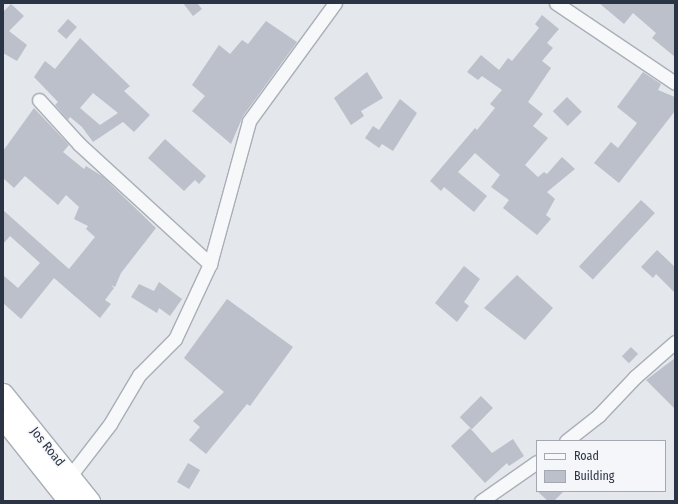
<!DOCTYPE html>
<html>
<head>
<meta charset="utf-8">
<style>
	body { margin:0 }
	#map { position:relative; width:678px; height:504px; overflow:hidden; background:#e4e7ec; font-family:"Fira Sans Condensed",sans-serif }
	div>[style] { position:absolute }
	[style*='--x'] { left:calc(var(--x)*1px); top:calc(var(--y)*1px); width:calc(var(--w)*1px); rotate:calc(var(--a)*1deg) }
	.building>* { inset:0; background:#bbc0ca; transform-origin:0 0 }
	.roads { filter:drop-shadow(1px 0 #a9aeb7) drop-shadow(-1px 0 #a9aeb7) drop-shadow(0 1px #a9aeb7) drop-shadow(0 -1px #a9aeb7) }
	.minor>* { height:13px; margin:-6.5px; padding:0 6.5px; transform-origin:6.5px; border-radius:6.5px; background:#f7f8fa }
	.highway>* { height:19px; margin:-9.5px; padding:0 9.5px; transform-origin:9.5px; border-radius:9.5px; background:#fff }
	span { translate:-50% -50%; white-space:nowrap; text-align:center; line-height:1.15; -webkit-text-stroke:3px #f4f6f9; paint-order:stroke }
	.street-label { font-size:13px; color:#2b3445 }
	.frame { position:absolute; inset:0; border:4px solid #2b3445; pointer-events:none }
	.legend { position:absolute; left:536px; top:440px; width:130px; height:52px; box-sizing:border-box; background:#f4f6f9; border:1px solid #a4a8b1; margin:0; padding:5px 7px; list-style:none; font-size:12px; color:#2b3445 }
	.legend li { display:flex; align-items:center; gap:8px; height:20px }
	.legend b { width:20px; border:1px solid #a4a8b1 }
</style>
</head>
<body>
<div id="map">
	<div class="building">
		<div style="clip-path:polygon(183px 3px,197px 3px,202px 9px,193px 16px)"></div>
		<div style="clip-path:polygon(599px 3px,675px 3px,675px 57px,652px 38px,656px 33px,633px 13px,624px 24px)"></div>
		<div style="clip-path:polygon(11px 4px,24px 16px,9px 31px,27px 45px,17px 61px,3px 53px,3px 12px)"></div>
		<div style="clip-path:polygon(542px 15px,559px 29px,547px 43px,553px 48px,542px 61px,551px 68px,528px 102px,543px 114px,533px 126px,548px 138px,525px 165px,538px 177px,544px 172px,547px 174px,562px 157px,575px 169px,547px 192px,555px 199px,546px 215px,551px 219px,537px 235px,503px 208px,509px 200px,491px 187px,500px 175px,475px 153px,458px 172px,487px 196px,474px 212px,444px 187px,441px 191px,430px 181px,475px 128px,477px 130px,495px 108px,490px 104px,502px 90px,482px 76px,478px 80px,467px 72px,481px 55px,499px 70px,508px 58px,512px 61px,539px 28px,535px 24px)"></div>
		<div style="left:68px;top:19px;width:12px;height:16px;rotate:42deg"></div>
		<div style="clip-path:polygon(266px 21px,297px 42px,243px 116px,231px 144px,192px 111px,205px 96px,192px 85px,219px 45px,230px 54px,242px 40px,248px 44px)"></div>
		<div style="clip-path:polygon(evenodd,80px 38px,130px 86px,124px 91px,150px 115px,134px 132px,123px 122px,93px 142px,82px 127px,70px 117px,68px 120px,55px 105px,58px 102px,34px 77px,45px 61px,55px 69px,80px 38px,93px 93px,118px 113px,100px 125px,80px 108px,93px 93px)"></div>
		<div style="clip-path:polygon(367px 72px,383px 98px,361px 111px,364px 116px,351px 125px,334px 98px)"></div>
		<div style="clip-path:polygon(643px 72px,661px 84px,658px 90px,675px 97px,675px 111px,619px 183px,594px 163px,611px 142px,618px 148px,637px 123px,617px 107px)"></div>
		<div style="left:567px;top:97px;width:21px;height:20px;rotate:45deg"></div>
		<div style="clip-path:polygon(400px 99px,417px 113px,393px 151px,382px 144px,379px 148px,365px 138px,373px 126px,379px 130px)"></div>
		<div style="clip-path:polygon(34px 108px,69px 145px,63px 152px,84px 169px,86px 166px,102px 176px,156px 228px,121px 273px,115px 287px,111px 285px,114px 288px,105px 300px,111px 304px,100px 318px,54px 278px,21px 319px,3px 303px,3px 275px,18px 288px,40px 263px,10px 236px,3px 244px,3px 210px,69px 269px,95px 237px,86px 229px,88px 226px,74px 219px,79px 207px,66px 195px,58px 205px,25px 176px,14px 188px,3px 178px,3px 151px)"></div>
		<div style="clip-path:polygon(165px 139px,206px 176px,199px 184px,195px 180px,184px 191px,148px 158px)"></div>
		<div style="left:641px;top:200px;width:19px;height:91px;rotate:43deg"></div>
		<div style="clip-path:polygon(657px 250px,675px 267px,675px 293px,656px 274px,653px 278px,641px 267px)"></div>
		<div style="clip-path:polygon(464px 266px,480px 279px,464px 302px,469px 306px,457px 322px,435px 303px)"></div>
		<div style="clip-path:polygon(517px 275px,553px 308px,525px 340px,484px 308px)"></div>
		<div style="clip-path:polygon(159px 282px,182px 299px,170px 316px,159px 308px,157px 313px,131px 297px,139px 284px,154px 291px)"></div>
		<div style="clip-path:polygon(227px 299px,293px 347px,250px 406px,247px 404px,206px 454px,189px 440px,200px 427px,193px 421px,224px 392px,184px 358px)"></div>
		<div style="left:631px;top:347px;width:10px;height:13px;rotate:45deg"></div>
		<div style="clip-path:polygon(675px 358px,675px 409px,646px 380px)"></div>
		<div style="left:481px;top:396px;width:17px;height:30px;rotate:45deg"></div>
		<div style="clip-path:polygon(470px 428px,492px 453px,513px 439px,524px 456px,509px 466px,507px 463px,485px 483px,451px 446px)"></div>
		<div style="left:188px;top:463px;width:14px;height:22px;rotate:30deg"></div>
		<div style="clip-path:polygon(537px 491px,564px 491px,554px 501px,548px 501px)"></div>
	</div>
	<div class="roads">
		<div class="minor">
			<div style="--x:556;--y:3;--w:143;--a:33.9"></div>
			<div style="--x:39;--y:100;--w:59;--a:47.7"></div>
			<div style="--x:79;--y:144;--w:178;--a:42.5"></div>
			<div style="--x:566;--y:441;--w:42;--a:-38.2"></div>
			<div style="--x:599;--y:415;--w:52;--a:-46.5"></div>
			<div style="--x:635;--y:377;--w:53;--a:-41.2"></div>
			<div style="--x:70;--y:476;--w:66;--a:-52.4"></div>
			<div style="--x:110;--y:424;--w:57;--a:-59.4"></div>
			<div style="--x:139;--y:375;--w:51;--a:-45"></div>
			<div style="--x:175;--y:339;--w:83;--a:-65"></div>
			<div style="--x:210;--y:264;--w:148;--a:-74.7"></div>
			<div style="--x:249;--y:121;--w:146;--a:-53.9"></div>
			<div style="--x:481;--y:501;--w:68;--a:-34.9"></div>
		</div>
		<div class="highway">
			<div style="--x:3;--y:393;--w:139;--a:51.1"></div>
			<div style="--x:3;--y:419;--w:105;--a:51.6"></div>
		</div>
	</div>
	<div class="street-label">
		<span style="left:47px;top:447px;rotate:51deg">Jos Road</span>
	</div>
	<div class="frame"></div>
	<ul class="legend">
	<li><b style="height:5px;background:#f7f8fa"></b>Road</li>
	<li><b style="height:11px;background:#bbc0ca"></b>Building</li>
	</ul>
</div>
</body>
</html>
